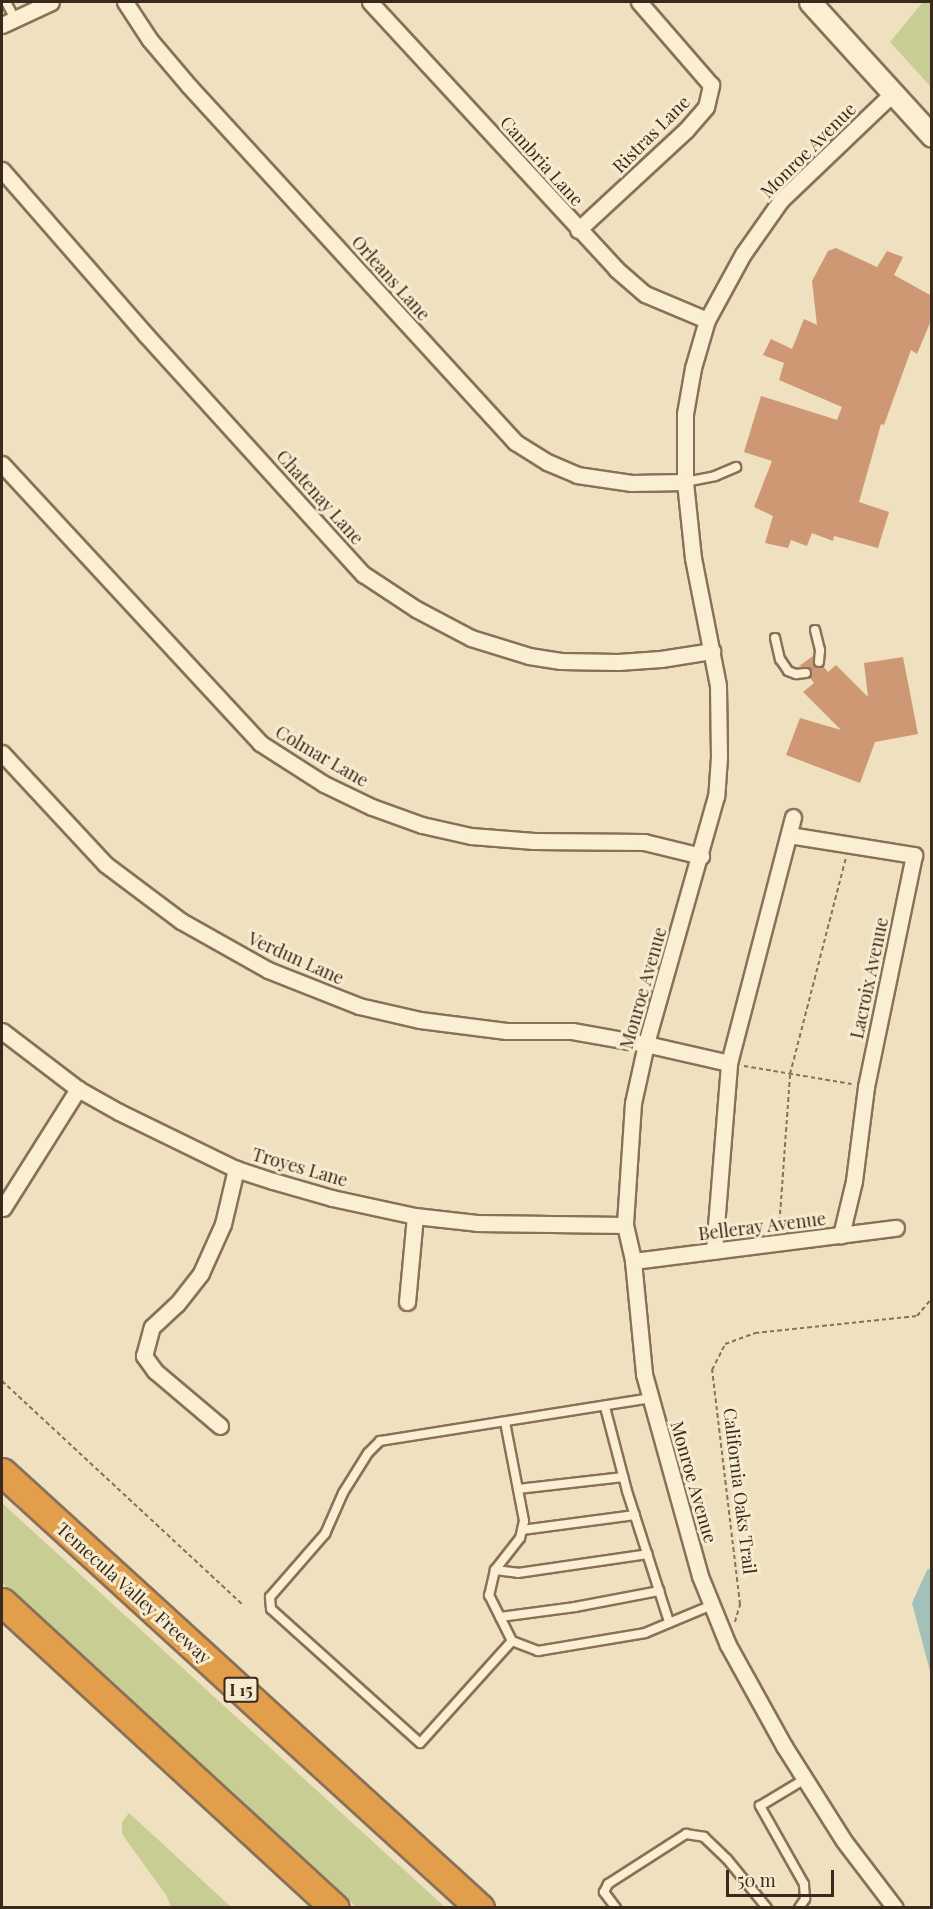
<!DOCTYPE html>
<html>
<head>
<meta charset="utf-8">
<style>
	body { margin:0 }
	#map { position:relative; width:933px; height:1909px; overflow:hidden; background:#efe0bf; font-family:"Playfair Display",serif }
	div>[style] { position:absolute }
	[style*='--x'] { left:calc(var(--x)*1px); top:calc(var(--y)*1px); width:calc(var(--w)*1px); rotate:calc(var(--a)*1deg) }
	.green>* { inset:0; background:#c8ce93 }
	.water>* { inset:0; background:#a3c1b8 }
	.building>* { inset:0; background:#cf9874 }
	.path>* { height:2px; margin-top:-1px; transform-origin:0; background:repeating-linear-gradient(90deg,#897157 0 4.5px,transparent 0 7.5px) }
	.roads { filter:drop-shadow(2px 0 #897157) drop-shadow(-2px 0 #897157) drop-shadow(0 2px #897157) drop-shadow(0 -2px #897157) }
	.lane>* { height:8px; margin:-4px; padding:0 4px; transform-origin:4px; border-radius:4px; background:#faeed3 }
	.street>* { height:15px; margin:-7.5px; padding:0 7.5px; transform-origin:7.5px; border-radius:7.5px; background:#faeed3 }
	.secondary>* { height:21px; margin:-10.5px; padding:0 10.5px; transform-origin:10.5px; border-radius:10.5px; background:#faeed3 }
	.highway>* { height:27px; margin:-13.5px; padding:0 13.5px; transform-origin:13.5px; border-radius:13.5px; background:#e39e4c }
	span { translate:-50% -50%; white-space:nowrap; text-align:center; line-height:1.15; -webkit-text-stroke:6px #f6ebcf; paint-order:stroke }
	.shield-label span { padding:2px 4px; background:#f6ebcf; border:2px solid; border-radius:4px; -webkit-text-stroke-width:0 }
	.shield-label { font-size:16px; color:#38291c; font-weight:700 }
	.street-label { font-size:18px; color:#38291c }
	.frame { position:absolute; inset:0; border:3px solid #38291c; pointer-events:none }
	.scale { position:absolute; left:726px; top:1870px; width:108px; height:27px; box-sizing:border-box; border:3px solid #38291c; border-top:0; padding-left:8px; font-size:18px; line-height:21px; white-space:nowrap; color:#38291c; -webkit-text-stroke:4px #f6ebcf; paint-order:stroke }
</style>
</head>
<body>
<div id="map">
	<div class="green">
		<div style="clip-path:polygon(923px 2px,931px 2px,931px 87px,890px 42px)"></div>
		<div style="clip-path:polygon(2px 1503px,370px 1839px,445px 1907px,356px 1907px,188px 1755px,2px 1583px)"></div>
		<div style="clip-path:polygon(129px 1813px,165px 1846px,231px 1907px,171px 1907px,166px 1895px,122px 1834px,122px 1822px)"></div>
	</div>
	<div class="water">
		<div style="clip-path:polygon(931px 1568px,931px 1675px,912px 1603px,927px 1570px)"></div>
	</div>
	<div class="building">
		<div style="clip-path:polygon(836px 248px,877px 267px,887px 251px,903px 257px,894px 275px,932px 296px,932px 318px,917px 354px,911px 350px,884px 425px,881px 424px,859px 502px,889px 512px,878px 548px,834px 536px,833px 541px,812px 533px,807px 546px,791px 540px,788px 548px,765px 543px,773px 516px,754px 507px,772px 461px,744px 452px,761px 396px,837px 420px,842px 407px,779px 380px,784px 363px,763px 355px,771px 339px,792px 349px,804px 319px,817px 325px,812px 281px,828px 251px)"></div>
		<div style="clip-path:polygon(813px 656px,815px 667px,823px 666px,828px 672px,836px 665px,868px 697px,864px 663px,903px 657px,918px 734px,875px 742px,860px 783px,786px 755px,800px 718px,841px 730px,803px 692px,814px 683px,810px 678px,810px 669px,799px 666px)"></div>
	</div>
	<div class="path">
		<div style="--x:744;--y:1066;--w:109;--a:9.5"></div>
		<div style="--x:779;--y:1229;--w:155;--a:-85.9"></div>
		<div style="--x:790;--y:1074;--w:223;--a:-75.5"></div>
		<div style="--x:2;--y:1381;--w:329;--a:42.9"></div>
		<div style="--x:735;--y:1622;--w:19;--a:-74"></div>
		<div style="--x:740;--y:1604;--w:236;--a:-96.8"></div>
		<div style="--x:712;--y:1370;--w:29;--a:-63"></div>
		<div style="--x:725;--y:1344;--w:32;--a:-20"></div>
		<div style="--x:755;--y:1333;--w:163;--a:-6"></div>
		<div style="--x:917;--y:1316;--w:23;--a:-50"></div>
	</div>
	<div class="roads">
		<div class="lane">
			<div style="--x:6;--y:2;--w:19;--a:62"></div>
			<div style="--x:685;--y:482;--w:31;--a:-11"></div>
			<div style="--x:715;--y:476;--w:23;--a:-23"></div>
			<div style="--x:815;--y:630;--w:21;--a:76"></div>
			<div style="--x:820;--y:650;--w:12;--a:95"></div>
			<div style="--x:775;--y:638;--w:22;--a:77"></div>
			<div style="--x:780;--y:659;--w:14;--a:56"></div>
			<div style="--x:788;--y:671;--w:9;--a:21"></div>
			<div style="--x:796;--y:674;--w:10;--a:-6"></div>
			<div style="--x:605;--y:1407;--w:87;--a:75.3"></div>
			<div style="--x:627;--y:1491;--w:138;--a:72.2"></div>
			<div style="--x:505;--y:1422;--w:101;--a:79.1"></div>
			<div style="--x:524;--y:1521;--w:17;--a:103"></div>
			<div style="--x:520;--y:1538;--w:41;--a:128"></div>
			<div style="--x:495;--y:1570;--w:26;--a:103"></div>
			<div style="--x:489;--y:1595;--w:51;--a:63.4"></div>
			<div style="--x:512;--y:1641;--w:28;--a:21"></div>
			<div style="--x:538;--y:1651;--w:109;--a:-9.5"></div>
			<div style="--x:645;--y:1633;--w:73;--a:-22.7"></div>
			<div style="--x:518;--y:1489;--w:106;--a:-6.5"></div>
			<div style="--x:522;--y:1530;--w:114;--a:-7.6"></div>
			<div style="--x:495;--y:1570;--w:23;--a:7"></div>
			<div style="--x:518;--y:1573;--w:131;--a:-8.3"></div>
			<div style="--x:500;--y:1617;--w:76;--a:-7.6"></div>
			<div style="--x:575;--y:1607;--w:86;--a:-10.8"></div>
			<div style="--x:512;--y:1641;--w:137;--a:132"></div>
			<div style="--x:420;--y:1743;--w:200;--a:-138"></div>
			<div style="--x:271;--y:1609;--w:12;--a:-95"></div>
			<div style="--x:270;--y:1597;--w:84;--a:-48.9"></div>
			<div style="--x:325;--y:1534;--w:45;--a:-66.3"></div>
			<div style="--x:343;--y:1493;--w:47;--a:-58"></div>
			<div style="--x:368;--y:1453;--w:17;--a:-45"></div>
			<div style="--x:380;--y:1441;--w:274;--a:-9"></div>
			<div style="--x:616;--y:1908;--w:20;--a:-127"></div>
			<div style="--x:604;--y:1892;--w:9;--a:-63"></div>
			<div style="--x:608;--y:1884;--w:93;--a:-32.7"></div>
			<div style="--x:686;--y:1834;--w:18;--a:9"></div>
			<div style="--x:704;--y:1837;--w:32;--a:44"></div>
			<div style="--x:727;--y:1859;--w:63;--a:50.8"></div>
			<div style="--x:799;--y:1908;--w:11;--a:-56"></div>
			<div style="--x:805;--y:1899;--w:15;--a:-94"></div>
			<div style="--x:804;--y:1884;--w:90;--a:-119.4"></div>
			<div style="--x:760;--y:1806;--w:52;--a:-31"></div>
		</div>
		<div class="street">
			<div style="--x:125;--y:2;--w:45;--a:56.7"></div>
			<div style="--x:150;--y:40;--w:60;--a:49.7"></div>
			<div style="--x:189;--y:86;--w:483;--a:47.5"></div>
			<div style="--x:515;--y:442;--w:38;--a:32"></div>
			<div style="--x:547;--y:462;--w:33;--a:23"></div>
			<div style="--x:577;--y:475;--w:55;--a:8.4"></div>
			<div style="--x:631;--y:483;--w:54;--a:-1.1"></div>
			<div style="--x:370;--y:2;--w:363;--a:47.3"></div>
			<div style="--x:616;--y:269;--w:38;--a:41"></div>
			<div style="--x:645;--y:294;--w:67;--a:22.8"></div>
			<div style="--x:2;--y:25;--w:54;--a:-25.1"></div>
			<div style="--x:893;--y:93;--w:155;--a:136.3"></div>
			<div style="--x:781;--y:200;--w:66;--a:125.1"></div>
			<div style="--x:743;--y:254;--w:75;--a:118.6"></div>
			<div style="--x:707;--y:320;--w:50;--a:106.3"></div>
			<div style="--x:693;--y:368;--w:47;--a:99.9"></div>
			<div style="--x:685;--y:414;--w:68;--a:90"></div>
			<div style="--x:685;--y:482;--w:76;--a:84"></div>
			<div style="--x:693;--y:558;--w:130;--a:78.9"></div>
			<div style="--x:718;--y:686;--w:71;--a:89.2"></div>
			<div style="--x:719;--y:757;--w:39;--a:94"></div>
			<div style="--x:716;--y:796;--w:258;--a:105.8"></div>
			<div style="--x:646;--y:1044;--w:60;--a:102.4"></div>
			<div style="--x:633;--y:1103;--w:122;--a:93.8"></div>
			<div style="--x:625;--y:1225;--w:37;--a:77"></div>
			<div style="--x:633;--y:1261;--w:114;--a:84.4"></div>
			<div style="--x:644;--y:1374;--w:210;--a:74.5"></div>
			<div style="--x:700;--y:1576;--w:74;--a:67.9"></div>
			<div style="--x:728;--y:1645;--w:115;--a:61"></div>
			<div style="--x:784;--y:1746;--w:112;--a:57.7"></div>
			<div style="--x:844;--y:1841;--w:84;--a:52.7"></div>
			<div style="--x:2;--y:170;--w:219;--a:48.9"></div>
			<div style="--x:146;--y:335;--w:323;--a:47.8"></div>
			<div style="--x:363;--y:574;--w:64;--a:33.4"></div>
			<div style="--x:416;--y:609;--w:62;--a:27.8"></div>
			<div style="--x:471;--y:638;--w:61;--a:17.2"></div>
			<div style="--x:529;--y:656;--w:32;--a:9"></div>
			<div style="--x:561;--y:661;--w:57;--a:1"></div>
			<div style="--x:618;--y:662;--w:43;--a:-4"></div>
			<div style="--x:661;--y:659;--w:52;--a:-8.9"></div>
			<div style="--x:578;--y:230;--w:147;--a:-42.8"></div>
			<div style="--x:686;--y:130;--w:30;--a:-49"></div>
			<div style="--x:706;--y:107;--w:23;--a:-77"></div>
			<div style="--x:711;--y:85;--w:110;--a:-130.9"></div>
			<div style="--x:2;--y:464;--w:380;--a:47.2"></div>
			<div style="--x:260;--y:743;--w:76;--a:32.6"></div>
			<div style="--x:324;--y:784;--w:53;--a:25.6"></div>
			<div style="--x:372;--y:807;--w:53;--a:19.8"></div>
			<div style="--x:422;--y:825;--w:50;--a:12.7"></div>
			<div style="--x:471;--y:836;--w:63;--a:4.5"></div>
			<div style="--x:534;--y:841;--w:110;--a:0.5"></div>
			<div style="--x:644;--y:842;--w:59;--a:13.8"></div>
			<div style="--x:2;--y:753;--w:151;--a:47.1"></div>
			<div style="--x:105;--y:864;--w:95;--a:36.9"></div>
			<div style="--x:181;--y:921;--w:100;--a:29.4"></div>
			<div style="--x:268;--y:970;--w:98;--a:21.6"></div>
			<div style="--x:359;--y:1006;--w:63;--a:12.9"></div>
			<div style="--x:420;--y:1020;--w:87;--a:7.3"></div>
			<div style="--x:506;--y:1031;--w:66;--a:0"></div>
			<div style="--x:572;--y:1031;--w:75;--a:10"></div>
			<div style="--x:646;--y:1044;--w:85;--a:12.9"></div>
			<div style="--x:789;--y:835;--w:127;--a:9.1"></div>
			<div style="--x:914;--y:855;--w:237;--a:101.7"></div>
			<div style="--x:866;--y:1087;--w:95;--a:97.3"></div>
			<div style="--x:854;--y:1181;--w:56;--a:103.5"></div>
			<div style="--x:2;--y:1031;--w:96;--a:37.3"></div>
			<div style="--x:78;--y:1089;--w:47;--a:29.3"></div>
			<div style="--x:119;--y:1112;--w:130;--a:26"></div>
			<div style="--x:236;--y:1169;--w:39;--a:18"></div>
			<div style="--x:273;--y:1181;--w:61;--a:16.1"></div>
			<div style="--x:332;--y:1198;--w:85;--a:12.2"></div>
			<div style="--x:415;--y:1216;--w:62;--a:6.4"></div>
			<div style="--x:477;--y:1223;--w:148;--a:0.8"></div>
			<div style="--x:3;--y:1208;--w:141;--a:-57.8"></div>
			<div style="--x:714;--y:1251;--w:189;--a:-85.4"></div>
			<div style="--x:729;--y:1063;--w:254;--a:-75.4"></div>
			<div style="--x:633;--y:1261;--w:265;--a:-7.2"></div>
			<div style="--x:407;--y:1302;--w:86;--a:-84.7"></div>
			<div style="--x:220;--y:1426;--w:85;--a:-139.8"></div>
			<div style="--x:155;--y:1371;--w:19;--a:-126"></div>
			<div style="--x:144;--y:1356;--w:30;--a:-75"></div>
			<div style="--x:152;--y:1327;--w:34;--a:-43"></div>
			<div style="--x:177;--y:1304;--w:39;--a:-52"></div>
			<div style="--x:201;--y:1273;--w:54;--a:-65.8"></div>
			<div style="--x:223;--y:1224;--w:57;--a:-76.7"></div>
		</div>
		<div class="secondary">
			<div style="--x:810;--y:2;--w:181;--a:47.7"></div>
		</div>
		<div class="highway">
			<div style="--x:2;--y:1472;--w:647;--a:42.37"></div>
			<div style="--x:2;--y:1602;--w:452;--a:42.6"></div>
		</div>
	</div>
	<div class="shield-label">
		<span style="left:241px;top:1690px">I 15</span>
	</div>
	<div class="street-label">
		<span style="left:651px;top:134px;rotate:-45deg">Ristras Lane</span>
		<span style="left:808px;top:150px;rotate:-45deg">Monroe Avenue</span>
		<span style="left:542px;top:161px;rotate:48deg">Cambria Lane</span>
		<span style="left:391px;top:278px;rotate:48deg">Orleans Lane</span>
		<span style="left:320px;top:497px;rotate:48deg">Chatenay Lane</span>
		<span style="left:322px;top:756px;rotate:30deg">Colmar Lane</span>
		<span style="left:296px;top:958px;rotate:24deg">Verdun Lane</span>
		<span style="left:869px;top:978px;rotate:-78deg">Lacroix Avenue</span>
		<span style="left:643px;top:988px;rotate:-74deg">Monroe Avenue</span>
		<span style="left:300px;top:1167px;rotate:16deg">Troyes Lane</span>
		<span style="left:762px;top:1226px;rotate:-7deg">Belleray Avenue</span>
		<span style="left:694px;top:1482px;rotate:74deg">Monroe Avenue</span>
		<span style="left:740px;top:1491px;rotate:83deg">California Oaks Trail</span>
		<span style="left:134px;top:1593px;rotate:42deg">Temecula Valley Freeway</span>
	</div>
	<div class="frame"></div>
	<div class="scale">50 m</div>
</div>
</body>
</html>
